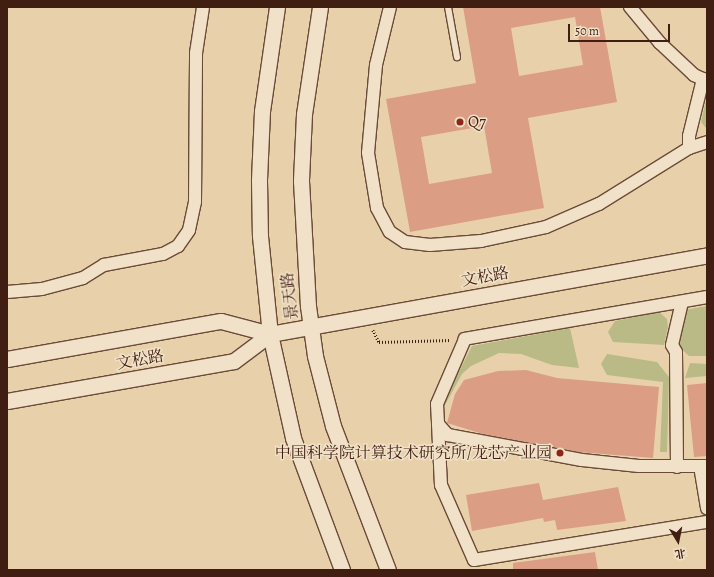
<!DOCTYPE html>
<html>
<head>
<meta charset="utf-8">
<style>
	body { margin:0 }
	#map { position:relative; width:714px; height:577px; overflow:hidden; background:#e8d1aa; font-family:Alegreya,"Noto Serif SC",serif }
	div>[style] { position:absolute }
	[style*='--x'] { left:calc(var(--x)*1px); top:calc(var(--y)*1px); width:calc(var(--w)*1px); rotate:calc(var(--a)*1deg) }
	.green>* { inset:0; background:#baba86 }
	.building>* { inset:0; background:#db9e84 }
	.path>* { height:2.5px; margin-top:-1.25px; transform-origin:0; background:repeating-linear-gradient(90deg,#401e11 0 1px,transparent 0 3px) }
	.roads { filter:drop-shadow(1px 0 #6a4b37) drop-shadow(-1px 0 #6a4b37) drop-shadow(0 1px #6a4b37) drop-shadow(0 -1px #6a4b37) }
	.service>* { height:6px; margin:-3px; padding:0 3px; transform-origin:3px; border-radius:3px; background:#f0e1c8 }
	.minor>* { height:12px; margin:-6px; padding:0 6px; transform-origin:6px; border-radius:6px; background:#f0e1c8 }
	.tertiary>* { height:15px; margin:-7.5px; padding:0 7.5px; transform-origin:7.5px; border-radius:7.5px; background:#f0e1c8 }
	.dots>* { width:11px; height:11px; translate:-50% -50%; box-sizing:border-box; border:2px solid #f0e1c8; border-radius:50% }
	span { translate:-50% -50%; white-space:nowrap; text-align:center; line-height:1.15; -webkit-text-stroke:3px #f0e1c8; paint-order:stroke }
	.poi-label { font-size:16px; color:#401e11 }
	.left { translate:0 -50%; text-align:left }
	.right { translate:-100% -50%; text-align:right }
	.street-label { font-size:16px; color:#401e11 }
	.frame { position:absolute; inset:0; border:8px solid #401e11; pointer-events:none }
	.north { position:absolute; left:658px; top:521px; width:40px; height:40px; -webkit-text-stroke:3px #f0e1c8; paint-order:stroke; rotate:170deg; font-size:11px; font-weight:700; line-height:16px; text-align:center; color:#401e11 }
	.north::after { content:''; display:block; margin:auto; width:14px; height:18px; background:#401e11; clip-path:polygon(50% 0,100% 100%,50% 72%,0 100%) }
	.scale { position:absolute; left:568px; top:24px; width:102px; height:18px; box-sizing:border-box; border:2px solid #401e11; border-top:0; padding-left:5px; font-size:12px; line-height:14px; white-space:nowrap; color:#401e11; -webkit-text-stroke:3px #f0e1c8; paint-order:stroke }
</style>
</head>
<body>
<div id="map">
	<div class="green">
		<div style="clip-path:polygon(707px 95px,707px 128px,706px 128px,701px 122px)"></div>
		<div style="clip-path:polygon(707px 306px,707px 356px,689px 356px,680px 348px,678px 322px,684px 310px)"></div>
		<div style="clip-path:polygon(659px 312px,667px 319px,668px 327px,664px 345px,613px 342px,608px 332px,615px 321px)"></div>
		<div style="clip-path:polygon(570px 328px,579px 368px,552px 365px,521px 354px,499px 353px,471px 366px,462px 374px,444px 407px,445px 399px,472px 346px)"></div>
		<div style="clip-path:polygon(607px 354px,657px 362px,669px 377px,667px 452px,660px 452px,663px 382px,607px 375px,601px 364px)"></div>
		<div style="clip-path:polygon(690px 363px,707px 364px,707px 376px,685px 378px)"></div>
	</div>
	<div class="building">
		<div style="clip-path:polygon(evenodd,463px 7px,600px 7px,617px 102px,528px 118px,544px 208px,410px 232px,386px 99px,476px 83px,463px 7px,575px 17px,583px 65px,519px 76px,511px 28px,575px 17px,463px 7px,484px 126px,492px 173px,429px 184px,421px 137px,484px 126px)"></div>
		<div style="clip-path:polygon(526px 370px,557px 378px,659px 387px,653px 458px,578px 452px,483px 434px,447px 423px,455px 394px,464px 380px,498px 371px)"></div>
		<div style="clip-path:polygon(707px 383px,707px 456px,694px 457px,687px 385px)"></div>
		<div style="clip-path:polygon(539px 483px,543px 500px,618px 487px,626px 521px,557px 530px,555px 520px,544px 522px,543px 518px,472px 531px,466px 495px)"></div>
		<div style="clip-path:polygon(595px 552px,598px 570px,513px 570px,513px 563px)"></div>
	</div>
	<div class="path">
		<div style="--x:373;--y:330;--w:13;--a:63"></div>
		<div style="--x:379;--y:342;--w:72;--a:-1.6"></div>
	</div>
	<div class="roads">
		<div class="service">
			<div style="--x:448;--y:7;--w:51;--a:79.8"></div>
		</div>
		<div class="minor">
			<div style="--x:390;--y:7;--w:60;--a:103.6"></div>
			<div style="--x:376;--y:65;--w:88;--a:95.2"></div>
			<div style="--x:368;--y:153;--w:56;--a:80.7"></div>
			<div style="--x:377;--y:208;--w:27;--a:62"></div>
			<div style="--x:390;--y:232;--w:18;--a:34"></div>
			<div style="--x:405;--y:242;--w:25;--a:7"></div>
			<div style="--x:430;--y:245;--w:51;--a:-4.5"></div>
			<div style="--x:481;--y:241;--w:66;--a:-12.2"></div>
			<div style="--x:546;--y:227;--w:58;--a:-23.5"></div>
			<div style="--x:599;--y:204;--w:106;--a:-31.9"></div>
			<div style="--x:689;--y:148;--w:19;--a:-18"></div>
			<div style="--x:630;--y:7;--w:47;--a:50.2"></div>
			<div style="--x:660;--y:43;--w:47;--a:43.3"></div>
			<div style="--x:694;--y:75;--w:14;--a:25"></div>
			<div style="--x:689;--y:148;--w:12;--a:-90"></div>
			<div style="--x:689;--y:136;--w:59;--a:-76.2"></div>
			<div style="--x:7;--y:292;--w:35;--a:-5"></div>
			<div style="--x:42;--y:289;--w:42;--a:-15"></div>
			<div style="--x:83;--y:278;--w:25;--a:-32"></div>
			<div style="--x:104;--y:265;--w:60;--a:-10.6"></div>
			<div style="--x:163;--y:254;--w:17;--a:-28"></div>
			<div style="--x:178;--y:246;--w:19;--a:-55"></div>
			<div style="--x:189;--y:230;--w:29;--a:-78"></div>
			<div style="--x:195;--y:202;--w:149;--a:-89.6"></div>
			<div style="--x:196;--y:53;--w:47;--a:-81.3"></div>
			<div style="--x:707;--y:297;--w:246;--a:170.2"></div>
			<div style="--x:465;--y:339;--w:71;--a:113.3"></div>
			<div style="--x:437;--y:404;--w:20;--a:87"></div>
			<div style="--x:438;--y:424;--w:15;--a:48"></div>
			<div style="--x:448;--y:435;--w:136;--a:10.6"></div>
			<div style="--x:582;--y:460;--w:57;--a:6"></div>
			<div style="--x:639;--y:466;--w:68;--a:0"></div>
			<div style="--x:438;--y:424;--w:61;--a:87.2"></div>
			<div style="--x:441;--y:485;--w:82;--a:66.3"></div>
			<div style="--x:474;--y:560;--w:236;--a:-9.3"></div>
			<div style="--x:700;--y:466;--w:43;--a:80.5"></div>
			<div style="--x:677;--y:467;--w:115;--a:-90.5"></div>
			<div style="--x:676;--y:352;--w:8;--a:-120"></div>
			<div style="--x:672;--y:345;--w:44;--a:-76.9"></div>
		</div>
		<div class="tertiary">
			<div style="--x:277;--y:7;--w:105;--a:98.2"></div>
			<div style="--x:262;--y:111;--w:70;--a:92.5"></div>
			<div style="--x:259;--y:181;--w:55;--a:89"></div>
			<div style="--x:260;--y:236;--w:99;--a:84.2"></div>
			<div style="--x:270;--y:334;--w:107;--a:77.5"></div>
			<div style="--x:293;--y:438;--w:141;--a:69.6"></div>
			<div style="--x:320;--y:7;--w:108;--a:98.5"></div>
			<div style="--x:304;--y:114;--w:67;--a:92.6"></div>
			<div style="--x:301;--y:181;--w:125;--a:86.8"></div>
			<div style="--x:308;--y:306;--w:50;--a:82"></div>
			<div style="--x:315;--y:356;--w:72;--a:75.6"></div>
			<div style="--x:333;--y:426;--w:154;--a:69.1"></div>
			<div style="--x:7;--y:359;--w:217;--a:-10.1"></div>
			<div style="--x:221;--y:321;--w:51;--a:14.9"></div>
			<div style="--x:270;--y:334;--w:444;--a:-10.2"></div>
			<div style="--x:7;--y:401;--w:230;--a:-10"></div>
			<div style="--x:234;--y:361;--w:45;--a:-36.9"></div>
		</div>
	</div>
	<div class="dots">
		<div style="left:460px;top:122px;background:#8f2418"></div>
		<div style="left:560px;top:453px;background:#8f2418"></div>
	</div>
	<div class="poi-label">
		<span class="left" style="left:468px;top:122px">Q7</span>
		<span class="right" style="left:552px;top:453px">中国科学院计算技术研究所/龙芯产业园</span>
	</div>
	<div class="street-label">
		<span style="left:485px;top:277px;rotate:-10deg">文松路</span>
		<span style="left:290px;top:296px;rotate:-96deg">景天路</span>
		<span style="left:140px;top:360px;rotate:-10deg">文松路</span>
	</div>
	<div class="frame"></div>
	<div class="north">北</div>
	<div class="scale">50 m</div>
</div>
</body>
</html>
